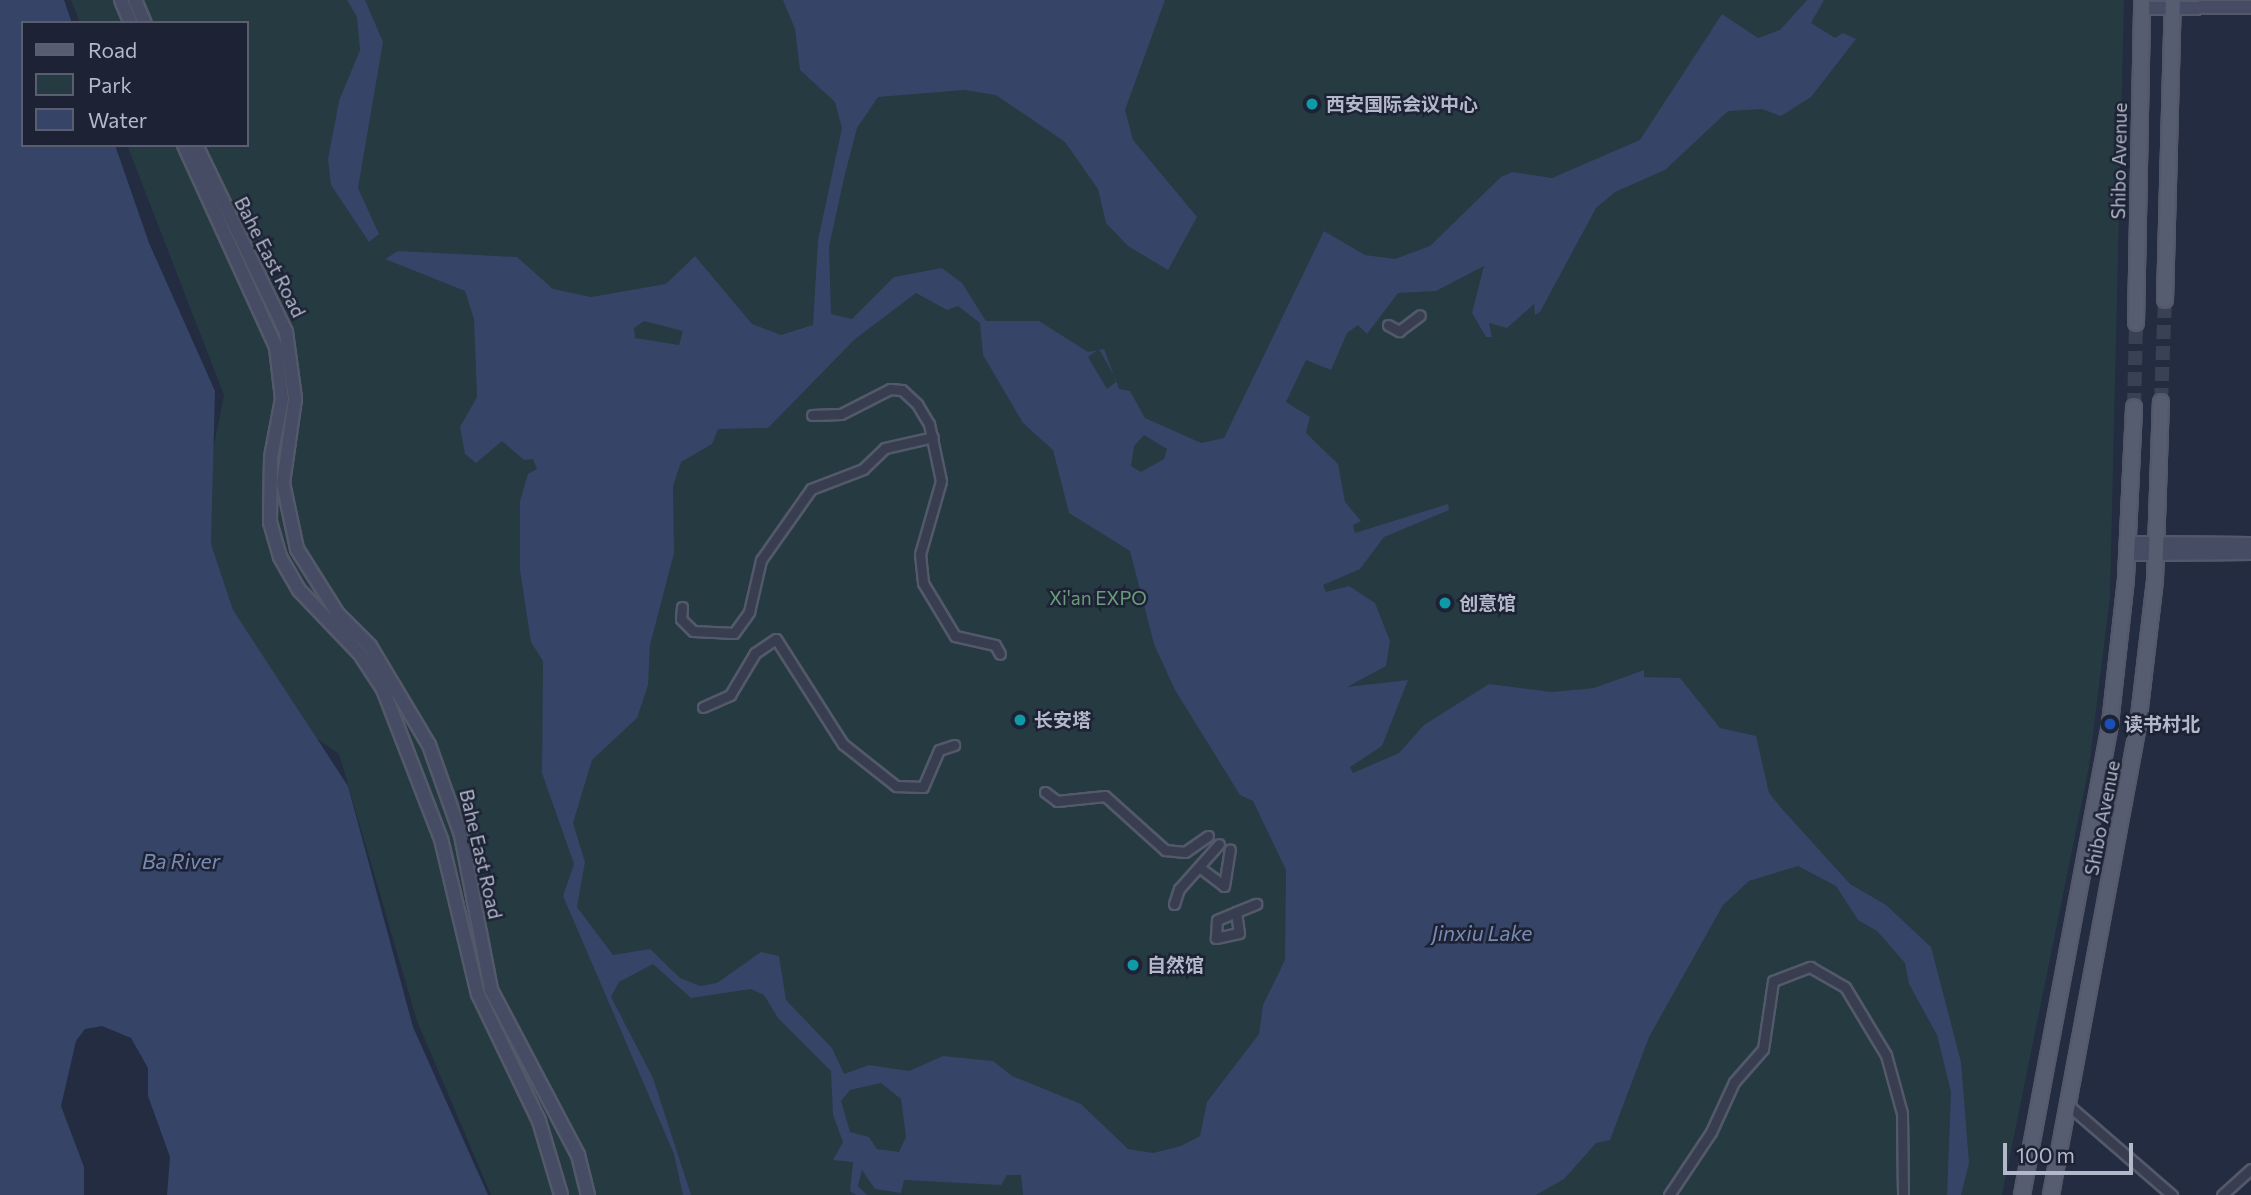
<!DOCTYPE html>
<html>
<head>
<meta charset="utf-8">
<style>
	body { margin:0 }
	#map { position:relative; width:2251px; height:1195px; overflow:hidden; background:#232c40; font-family:Commissioner,"Noto Sans SC",sans-serif }
	div>[style] { position:absolute }
	[style*='--x'] { left:calc(var(--x)*1px); top:calc(var(--y)*1px); width:calc(var(--w)*1px); rotate:calc(var(--a)*1deg) }
	.green>* { inset:0; background:#253a41 }
	.water>* { inset:0; background:#364467 }
	.primary-tunnel>* { height:14px; margin-top:-7px; transform-origin:0; background:repeating-linear-gradient(90deg,#394155 0 14px,transparent 0 21px) }
	.roads { filter:drop-shadow(2px 0 #53596a) drop-shadow(-2px 0 #53596a) drop-shadow(0 2px #53596a) drop-shadow(0 -2px #53596a) }
	.street>* { height:9px; margin:-4.5px; padding:0 4.5px; transform-origin:4.5px; border-radius:4.5px; background:#383e50 }
	.secondary>* { height:12px; margin:-6px; padding:0 6px; transform-origin:6px; border-radius:6px; background:#454c63 }
	.primary>* { height:14px; margin:-7px; padding:0 7px; transform-origin:7px; border-radius:7px; background:#565d70 }
	.dots>* { width:19px; height:19px; translate:-50% -50%; box-sizing:border-box; border:4px solid #1d2335; border-radius:50% }
	span { translate:-50% -50%; white-space:nowrap; text-align:center; line-height:1.15; -webkit-text-stroke:5px #1d2335; paint-order:stroke }
	.poi-label { font-size:19px; color:#b4b9ca; font-weight:700 }
	.left { translate:0 -50%; text-align:left }
	.street-label { font-size:19px; color:#b4b9ca }
	.park-label { font-size:19px; color:#6a9c7c }
	.water-label { font-size:21px; color:#7a8bb3; font-style:italic }
	.legend { position:absolute; left:21px; top:21px; width:228px; height:126px; box-sizing:border-box; background:#1d2335; border:2px solid #595f71; margin:0; padding:9px 12px; list-style:none; font-size:21px; color:#b4b9ca }
	.legend li { display:flex; align-items:center; gap:14px; height:35px }
	.legend b { width:35px; border:2px solid #595f71 }
	.scale { position:absolute; left:2003px; top:1143px; width:130px; height:32px; box-sizing:border-box; border:4px solid #b4b9ca; border-top:0; padding-left:9px; font-size:21px; line-height:24px; white-space:nowrap; color:#b4b9ca; -webkit-text-stroke:5px #1d2335; paint-order:stroke }
</style>
</head>
<body>
<div id="map">
	<div class="green">
		<div style="clip-path:polygon(71px 0,2124px 0,2110px 597px,2089px 767px,2002px 1195px,491px 1195px,417px 1021px,339px 754px,269px 706px,198px 524px,224px 395px,127px 145px,247px 145px,247px 23px,80px 23px)"></div>
	</div>
	<div class="water">
		<div style="clip-path:polygon(0 0,64px 0,72px 23px,23px 23px,23px 145px,115px 145px,149px 243px,215px 391px,211px 544px,233px 610px,348px 786px,413px 1027px,488px 1195px,167px 1195px,170px 1157px,148px 1096px,148px 1068px,131px 1038px,102px 1026px,85px 1029px,76px 1041px,61px 1106px,84px 1167px,84px 1195px,0 1195px)"></div>
		<div style="clip-path:polygon(347px 0,365px 0,383px 42px,358px 188px,379px 234px,369px 242px,331px 185px,328px 159px,339px 101px,360px 50px,357px 17px)"></div>
		<div style="clip-path:polygon(evenodd,783px 0,1165px 0,1125px 110px,1133px 140px,1197px 217px,1168px 270px,1128px 246px,1106px 223px,1098px 189px,1065px 142px,996px 95px,964px 90px,878px 97px,857px 128px,844px 178px,829px 247px,831px 314px,852px 319px,894px 277px,942px 268px,962px 283px,986px 321px,1039px 321px,1088px 352px,1104px 349px,1119px 389px,1130px 391px,1145px 418px,1201px 443px,1224px 438px,1324px 231px,1365px 255px,1395px 259px,1430px 246px,1501px 177px,1512px 172px,1552px 178px,1640px 140px,1722px 14px,1758px 38px,1780px 30px,1807px 0,1824px 0,1811px 23px,1835px 38px,1843px 33px,1856px 39px,1811px 97px,1781px 116px,1762px 109px,1728px 111px,1665px 170px,1615px 192px,1596px 208px,1540px 312px,1535px 315px,1534px 304px,1507px 328px,1489px 323px,1492px 337px,1486px 337px,1472px 313px,1484px 266px,1436px 291px,1398px 293px,1367px 334px,1358px 325px,1347px 333px,1331px 370px,1306px 360px,1286px 402px,1310px 417px,1306px 433px,1338px 464px,1345px 502px,1361px 521px,1353px 525px,1355px 533px,1448px 504px,1449px 510px,1384px 537px,1360px 569px,1323px 585px,1326px 592px,1349px 586px,1375px 603px,1390px 641px,1386px 666px,1347px 687px,1408px 680px,1382px 746px,1350px 767px,1353px 773px,1399px 753px,1424px 725px,1489px 684px,1552px 692px,1594px 688px,1644px 670px,1644px 677px,1680px 678px,1720px 728px,1756px 736px,1769px 793px,1783px 810px,1850px 884px,1886px 905px,1931px 947px,1961px 1062px,1969px 1163px,1961px 1195px,1947px 1195px,1951px 1092px,1937px 1035px,1909px 984px,1905px 963px,1877px 931px,1858px 920px,1836px 886px,1798px 866px,1749px 881px,1723px 905px,1649px 1037px,1610px 1140px,1596px 1143px,1564px 1179px,1536px 1195px,1023px 1195px,1021px 1175px,1007px 1175px,1001px 1185px,904px 1180px,901px 1193px,875px 1189px,862px 1170px,858px 1186px,867px 1195px,856px 1195px,850px 1191px,853px 1162px,833px 1160px,843px 1142px,833px 1115px,831px 1071px,778px 1018px,764px 995px,751px 989px,691px 998px,653px 964px,619px 982px,611px 997px,653px 1078px,691px 1195px,683px 1195px,674px 1154px,563px 896px,574px 864px,542px 773px,543px 661px,531px 642px,520px 570px,520px 501px,528px 474px,537px 469px,533px 459px,524px 460px,502px 441px,476px 463px,465px 454px,460px 427px,477px 397px,474px 319px,465px 291px,385px 259px,398px 251px,517px 257px,553px 289px,591px 297px,666px 284px,695px 256px,752px 324px,781px 335px,813px 325px,818px 240px,842px 128px,835px 102px,800px 70px,795px 29px,783px 0,916px 293px,947px 310px,958px 306px,980px 323px,983px 355px,1023px 423px,1053px 450px,1069px 513px,1130px 551px,1154px 644px,1175px 690px,1240px 795px,1253px 801px,1286px 870px,1285px 960px,1263px 1005px,1259px 1034px,1207px 1102px,1200px 1136px,1181px 1146px,1153px 1153px,1128px 1149px,1081px 1104px,1012px 1076px,993px 1061px,943px 1056px,909px 1071px,869px 1065px,844px 1074px,832px 1048px,786px 1000px,779px 956px,761px 952px,717px 983px,700px 986px,680px 978px,650px 949px,613px 955px,577px 907px,585px 862px,573px 823px,592px 760px,637px 718px,648px 685px,650px 645px,674px 553px,673px 486px,681px 462px,712px 444px,718px 429px,768px 428px,855px 339px,916px 293px,783px 0,644px 321px,683px 331px,679px 345px,635px 338px,634px 328px,644px 321px,783px 0,1099px 349px,1117px 381px,1107px 389px,1088px 357px,1099px 349px,783px 0,1144px 435px,1167px 449px,1164px 459px,1141px 472px,1131px 466px,1134px 446px,1144px 435px,783px 0,881px 1083px,901px 1099px,906px 1137px,899px 1152px,877px 1149px,869px 1137px,850px 1132px,841px 1101px,850px 1090px,881px 1083px)"></div>
	</div>
	<div class="primary-tunnel">
		<div style="--x:2161;--y:402;--w:102;--a:-87.8"></div>
		<div style="--x:2134;--y:407;--w:84;--a:-88.6"></div>
	</div>
	<div class="roads">
		<div class="street">
			<div style="--x:1388;--y:325;--w:13;--a:29"></div>
			<div style="--x:1399;--y:331;--w:26;--a:-37"></div>
			<div style="--x:812;--y:415;--w:29;--a:-2"></div>
			<div style="--x:841;--y:414;--w:55;--a:-27"></div>
			<div style="--x:890;--y:389;--w:12;--a:5"></div>
			<div style="--x:902;--y:390;--w:21;--a:43"></div>
			<div style="--x:917;--y:404;--w:23;--a:59"></div>
			<div style="--x:929;--y:424;--w:58;--a:78.1"></div>
			<div style="--x:941;--y:481;--w:76;--a:106"></div>
			<div style="--x:920;--y:554;--w:29;--a:84"></div>
			<div style="--x:923;--y:583;--w:62;--a:58.9"></div>
			<div style="--x:955;--y:636;--w:41;--a:12.7"></div>
			<div style="--x:995;--y:645;--w:10;--a:61"></div>
			<div style="--x:682;--y:607;--w:12;--a:95"></div>
			<div style="--x:681;--y:619;--w:17;--a:45"></div>
			<div style="--x:693;--y:631;--w:41;--a:2.8"></div>
			<div style="--x:734;--y:633;--w:26;--a:-54"></div>
			<div style="--x:749;--y:612;--w:53;--a:-77"></div>
			<div style="--x:761;--y:560;--w:87;--a:-54.8"></div>
			<div style="--x:811;--y:489;--w:56;--a:-21"></div>
			<div style="--x:863;--y:469;--w:30;--a:-44"></div>
			<div style="--x:885;--y:448;--w:49;--a:-12.9"></div>
			<div style="--x:703;--y:707;--w:30;--a:-24"></div>
			<div style="--x:730;--y:695;--w:49;--a:-59.2"></div>
			<div style="--x:755;--y:653;--w:25;--a:-34"></div>
			<div style="--x:776;--y:639;--w:125;--a:57.5"></div>
			<div style="--x:843;--y:744;--w:68;--a:38.4"></div>
			<div style="--x:896;--y:786;--w:27;--a:2"></div>
			<div style="--x:923;--y:787;--w:40;--a:-66.6"></div>
			<div style="--x:939;--y:750;--w:16;--a:-18"></div>
			<div style="--x:1045;--y:792;--w:15;--a:37"></div>
			<div style="--x:1057;--y:801;--w:48;--a:-5.9"></div>
			<div style="--x:1105;--y:796;--w:81;--a:42"></div>
			<div style="--x:1165;--y:850;--w:20;--a:6"></div>
			<div style="--x:1185;--y:852;--w:28;--a:-35"></div>
			<div style="--x:1199;--y:867;--w:31;--a:37"></div>
			<div style="--x:1224;--y:886;--w:37;--a:-81"></div>
			<div style="--x:1174;--y:904;--w:16;--a:-72"></div>
			<div style="--x:1179;--y:889;--w:60;--a:-48.4"></div>
			<div style="--x:1236;--y:912;--w:21;--a:82"></div>
			<div style="--x:1239;--y:933;--w:24;--a:168"></div>
			<div style="--x:1216;--y:938;--w:18;--a:-87"></div>
			<div style="--x:1217;--y:920;--w:21;--a:-23"></div>
			<div style="--x:1236;--y:912;--w:22;--a:-22"></div>
			<div style="--x:2068;--y:1105;--w:138;--a:40.9"></div>
			<div style="--x:1669;--y:1195;--w:76;--a:-56.3"></div>
			<div style="--x:1711;--y:1132;--w:55;--a:-65.3"></div>
			<div style="--x:1734;--y:1082;--w:44;--a:-48.7"></div>
			<div style="--x:1763;--y:1049;--w:69;--a:-81.6"></div>
			<div style="--x:1773;--y:981;--w:40;--a:-21"></div>
			<div style="--x:1810;--y:967;--w:40;--a:29.7"></div>
			<div style="--x:1845;--y:987;--w:79;--a:58.9"></div>
			<div style="--x:1886;--y:1055;--w:60;--a:74.6"></div>
			<div style="--x:1902;--y:1113;--w:82;--a:89.3"></div>
			<div style="--x:2222;--y:1195;--w:39;--a:-42"></div>
		</div>
		<div class="secondary">
			<div style="--x:121;--y:0;--w:25;--a:67"></div>
			<div style="--x:135;--y:0;--w:25;--a:67"></div>
			<div style="--x:2142;--y:8;--w:109;--a:-0.5"></div>
			<div style="--x:184;--y:145;--w:222;--a:65.5"></div>
			<div style="--x:276;--y:347;--w:52;--a:83.4"></div>
			<div style="--x:282;--y:399;--w:59;--a:100.7"></div>
			<div style="--x:271;--y:457;--w:65;--a:90.9"></div>
			<div style="--x:270;--y:522;--w:36;--a:74"></div>
			<div style="--x:280;--y:557;--w:38;--a:60"></div>
			<div style="--x:299;--y:590;--w:88;--a:46.4"></div>
			<div style="--x:360;--y:654;--w:42;--a:56.7"></div>
			<div style="--x:383;--y:689;--w:161;--a:68.9"></div>
			<div style="--x:441;--y:839;--w:159;--a:76.6"></div>
			<div style="--x:478;--y:994;--w:141;--a:64.3"></div>
			<div style="--x:539;--y:1121;--w:77;--a:73.4"></div>
			<div style="--x:196;--y:145;--w:208;--a:64.3"></div>
			<div style="--x:286;--y:332;--w:68;--a:82.3"></div>
			<div style="--x:295;--y:399;--w:85;--a:98.1"></div>
			<div style="--x:283;--y:483;--w:67;--a:78"></div>
			<div style="--x:297;--y:549;--w:77;--a:57.8"></div>
			<div style="--x:338;--y:614;--w:45;--a:45"></div>
			<div style="--x:370;--y:646;--w:115;--a:59.2"></div>
			<div style="--x:429;--y:745;--w:96;--a:70.4"></div>
			<div style="--x:461;--y:835;--w:158;--a:79"></div>
			<div style="--x:491;--y:990;--w:187;--a:62.2"></div>
			<div style="--x:578;--y:1155;--w:41;--a:76"></div>
			<div style="--x:2128;--y:543;--w:123;--a:0.5"></div>
			<div style="--x:2127;--y:554;--w:124;--a:-0.5"></div>
		</div>
		<div class="primary">
			<div style="--x:2165;--y:300;--w:300;--a:-88.5"></div>
			<div style="--x:2136;--y:323;--w:323;--a:-88.9"></div>
			<div style="--x:2022;--y:1195;--w:479;--a:-79.4"></div>
			<div style="--x:2110;--y:724;--w:147;--a:-83.7"></div>
			<div style="--x:2126;--y:578;--w:171;--a:-87.3"></div>
			<div style="--x:2051;--y:1195;--w:478;--a:-79.5"></div>
			<div style="--x:2138;--y:725;--w:146;--a:-83.3"></div>
			<div style="--x:2155;--y:580;--w:178;--a:-88.1"></div>
		</div>
	</div>
	<div class="dots">
		<div style="left:1312px;top:104px;background:#0f9aa8"></div>
		<div style="left:1445px;top:603px;background:#0f9aa8"></div>
		<div style="left:1020px;top:720px;background:#0f9aa8"></div>
		<div style="left:2110px;top:724px;background:#1a4fb4"></div>
		<div style="left:1133px;top:965px;background:#0f9aa8"></div>
	</div>
	<div class="poi-label">
		<span class="left" style="left:1326px;top:104px">西安国际会议中心</span>
		<span class="left" style="left:1459px;top:603px">创意馆</span>
		<span class="left" style="left:1034px;top:720px">长安塔</span>
		<span class="left" style="left:2124px;top:724px">读书村北</span>
		<span class="left" style="left:1147px;top:965px">自然馆</span>
	</div>
	<div class="street-label">
		<span style="left:2119px;top:161px;rotate:-89deg">Shibo Avenue</span>
		<span style="left:270px;top:257px;rotate:63deg">Bahe East Road</span>
		<span style="left:2102px;top:818px;rotate:-79deg">Shibo Avenue</span>
		<span style="left:481px;top:854px;rotate:77deg">Bahe East Road</span>
	</div>
	<div class="park-label">
		<span style="left:1098px;top:598px">Xi'an EXPO</span>
	</div>
	<div class="water-label">
		<span style="left:181px;top:861px">Ba River</span>
		<span style="left:1482px;top:933px">Jinxiu Lake</span>
	</div>
	<ul class="legend">
	<li><b style="height:9px;background:#565d70"></b>Road</li>
	<li><b style="height:19px;background:#253a41"></b>Park</li>
	<li><b style="height:19px;background:#364467"></b>Water</li>
	</ul>
	<div class="scale">100 m</div>
</div>
</body>
</html>
